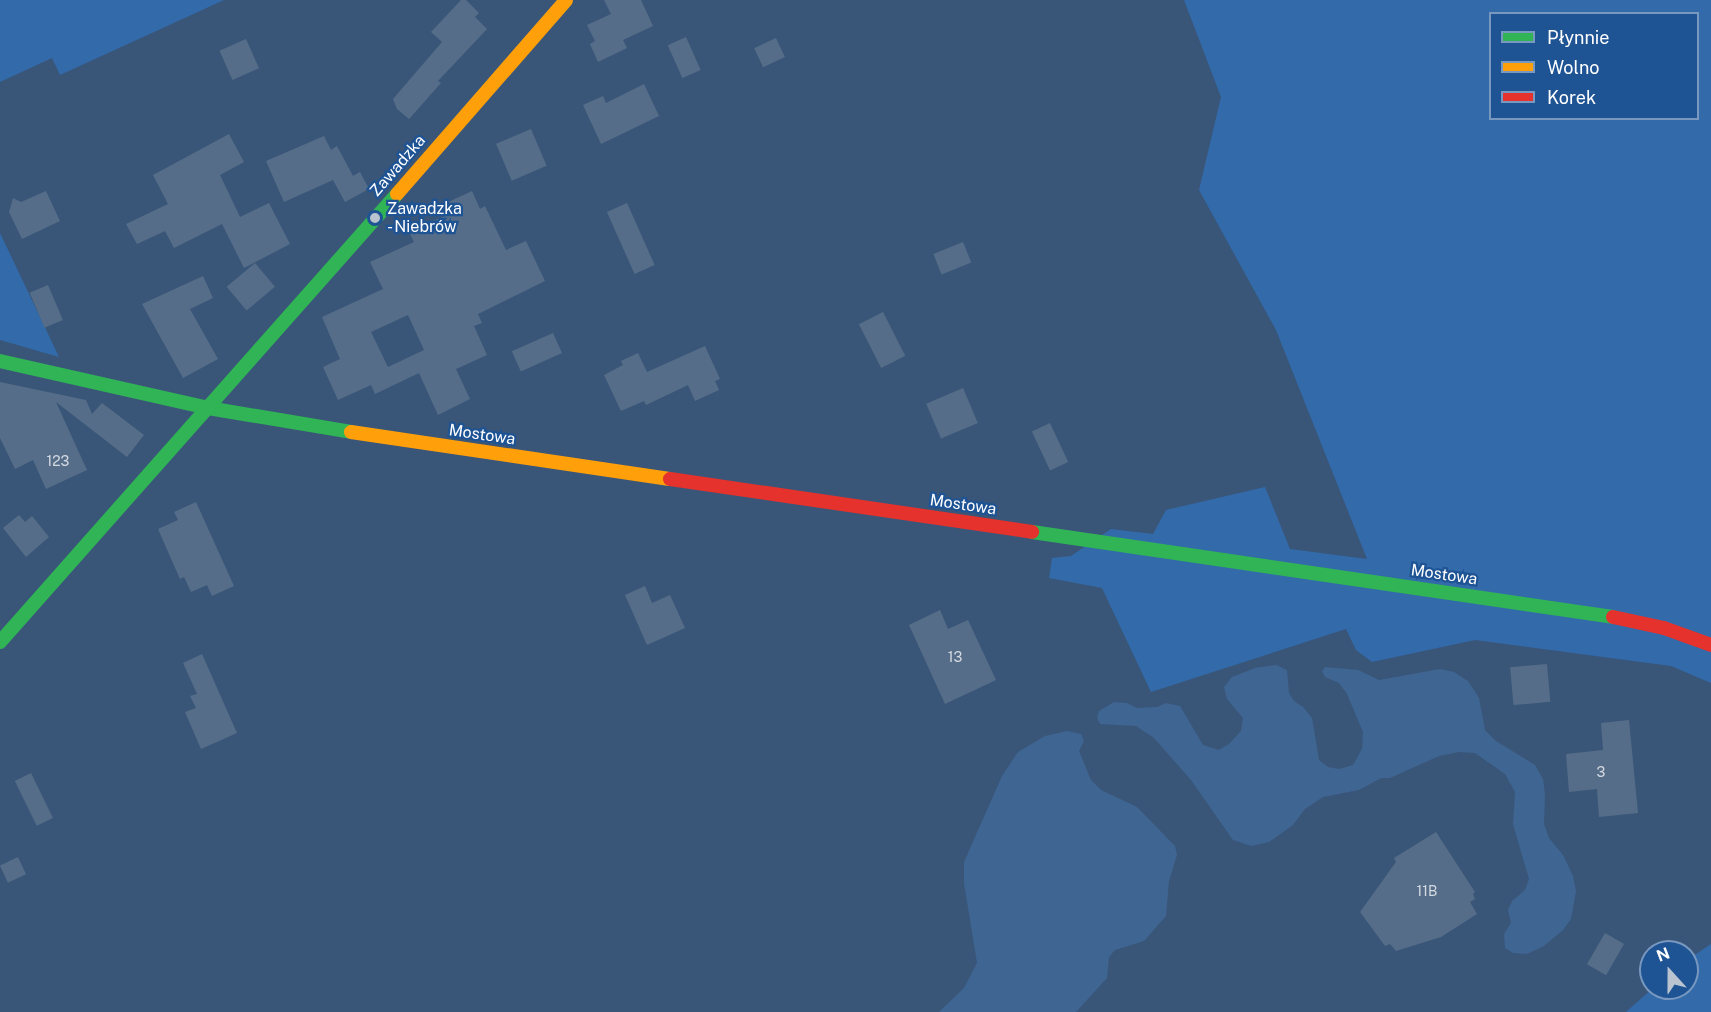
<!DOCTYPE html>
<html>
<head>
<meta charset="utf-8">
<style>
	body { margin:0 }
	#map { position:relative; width:1711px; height:1012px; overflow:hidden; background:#395679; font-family:"Public Sans",sans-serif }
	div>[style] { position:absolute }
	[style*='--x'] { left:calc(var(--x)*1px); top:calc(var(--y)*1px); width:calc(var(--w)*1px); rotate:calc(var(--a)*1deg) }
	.green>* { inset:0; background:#336aaa }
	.water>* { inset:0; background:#3f6592 }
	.building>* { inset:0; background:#556d88; transform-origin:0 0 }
	.fast>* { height:14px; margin:-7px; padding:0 7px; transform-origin:7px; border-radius:7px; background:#30b455 }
	.slow>* { height:14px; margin:-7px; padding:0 7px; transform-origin:7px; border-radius:7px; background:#ff9f0a }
	.jam>* { height:14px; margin:-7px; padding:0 7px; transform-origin:7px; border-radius:7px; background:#e5322d }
	.dots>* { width:16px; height:16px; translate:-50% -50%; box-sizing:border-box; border:3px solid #1e5394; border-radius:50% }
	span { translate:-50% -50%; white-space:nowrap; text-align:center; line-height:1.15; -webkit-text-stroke:4.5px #1e5394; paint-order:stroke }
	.number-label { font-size:14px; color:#d4dae1 }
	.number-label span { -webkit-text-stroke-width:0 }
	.street-label { font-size:16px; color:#fff }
	.poi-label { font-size:16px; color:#fff }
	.left { translate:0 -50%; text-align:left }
	.legend { position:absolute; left:1489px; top:12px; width:210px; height:108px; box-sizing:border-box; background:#1e5394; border:2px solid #7898bf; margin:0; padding:8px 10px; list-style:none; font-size:18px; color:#fff }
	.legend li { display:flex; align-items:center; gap:12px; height:30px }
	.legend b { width:30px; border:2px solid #7898bf }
	.north { position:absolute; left:1639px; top:940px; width:60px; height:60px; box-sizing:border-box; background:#1e5394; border:2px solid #7898bf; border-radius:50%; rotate:339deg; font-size:16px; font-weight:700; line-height:24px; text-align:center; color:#fff }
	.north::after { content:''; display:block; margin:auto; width:21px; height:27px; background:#bac4d0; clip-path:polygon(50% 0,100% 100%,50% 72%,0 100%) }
</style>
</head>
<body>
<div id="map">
	<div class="green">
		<div style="clip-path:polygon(0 0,224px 0,60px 75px,52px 58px,0 82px)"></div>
		<div style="clip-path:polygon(evenodd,1184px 0,1711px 0,1711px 683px,1671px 666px,1475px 640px,1372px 662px,1356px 650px,1346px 629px,1151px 692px,1102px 588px,1049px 578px,1052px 558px,1071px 556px,1111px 529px,1153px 534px,1166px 510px,1265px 487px,1290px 549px,1367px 559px,1276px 330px,1199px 190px,1221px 97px,1184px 0,1490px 14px,1698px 14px,1698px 118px,1490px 118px,1490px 14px)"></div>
		<div style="clip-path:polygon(0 233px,59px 357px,0 340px)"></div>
		<div style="clip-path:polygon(1711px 944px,1711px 1012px,1626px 1012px,1653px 988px,1687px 988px,1687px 960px)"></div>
	</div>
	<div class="water">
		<div style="clip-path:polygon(1276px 665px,1287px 670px,1289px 693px,1294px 701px,1303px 707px,1312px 718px,1319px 760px,1328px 767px,1339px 769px,1353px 765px,1362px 749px,1363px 732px,1347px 694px,1339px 683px,1325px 677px,1322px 671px,1325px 667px,1358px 670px,1379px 680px,1440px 669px,1454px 672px,1468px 681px,1479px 698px,1485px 730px,1496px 741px,1535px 765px,1543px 779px,1545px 794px,1544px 824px,1549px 838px,1563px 855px,1573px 876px,1576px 891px,1571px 919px,1563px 930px,1544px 946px,1527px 954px,1513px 953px,1505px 948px,1504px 934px,1511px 923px,1508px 910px,1512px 901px,1525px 890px,1529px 879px,1513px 824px,1515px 792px,1505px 774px,1475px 753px,1459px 752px,1439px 756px,1390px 778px,1381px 778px,1359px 790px,1323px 797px,1305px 809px,1293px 825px,1269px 842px,1251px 846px,1233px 840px,1191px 780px,1154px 738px,1136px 726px,1100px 724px,1097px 718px,1099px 711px,1114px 702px,1127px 703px,1137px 708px,1157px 707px,1166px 703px,1180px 706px,1203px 745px,1219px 750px,1229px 744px,1241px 731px,1243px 718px,1227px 699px,1224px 687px,1232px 677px,1255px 668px)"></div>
		<div style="clip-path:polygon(1067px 731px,1081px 734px,1084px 741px,1079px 751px,1091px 780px,1101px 790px,1137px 807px,1175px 846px,1177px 855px,1169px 881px,1166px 916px,1144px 941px,1115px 950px,1109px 957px,1107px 978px,1076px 1012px,939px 1012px,964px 988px,977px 963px,964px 883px,964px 862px,1002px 776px,1018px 752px,1045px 736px)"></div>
	</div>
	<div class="building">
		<div style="clip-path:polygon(461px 0,466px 0,479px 13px,475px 17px,487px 29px,438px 81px,441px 83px,409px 119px,397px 109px,393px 99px,442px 42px,431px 32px)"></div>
		<div style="clip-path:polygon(604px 0,641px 0,653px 26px,623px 40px,627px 48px,598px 62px,590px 44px,595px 41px,587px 25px,611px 14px)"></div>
		<div style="left:686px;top:37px;width:36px;height:20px;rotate:66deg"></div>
		<div style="left:776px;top:38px;width:21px;height:24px;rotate:65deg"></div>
		<div style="left:246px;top:39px;width:32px;height:29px;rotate:66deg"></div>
		<div style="clip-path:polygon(644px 84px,659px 116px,601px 144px,583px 105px,603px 96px,606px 103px)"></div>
		<div style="left:531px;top:129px;width:40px;height:38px;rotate:67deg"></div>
		<div style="clip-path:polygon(229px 134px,244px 162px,220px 175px,240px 217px,269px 203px,290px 244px,244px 268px,222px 224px,174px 248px,165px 231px,137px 244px,126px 224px,168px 204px,153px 175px)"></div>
		<div style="clip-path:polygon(324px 136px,331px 150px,337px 146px,353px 176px,360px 172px,369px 189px,345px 202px,333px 180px,284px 202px,266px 161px)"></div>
		<div style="clip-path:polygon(46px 191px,60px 221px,22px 239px,9px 212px,13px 198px,21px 202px)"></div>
		<div style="clip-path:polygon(evenodd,472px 191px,480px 209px,485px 206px,506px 250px,526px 241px,545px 281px,478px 314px,482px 323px,474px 326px,487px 355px,456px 369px,470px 399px,438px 415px,419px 373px,375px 394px,371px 385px,338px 400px,323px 367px,340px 359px,322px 317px,383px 289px,370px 262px,414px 242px,409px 232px,449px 214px,444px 204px,472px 191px,408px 315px,424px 350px,388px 367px,371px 332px,408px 315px)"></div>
		<div style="left:627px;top:203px;width:68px;height:22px;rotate:66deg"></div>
		<div style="left:963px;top:242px;width:22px;height:32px;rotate:68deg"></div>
		<div style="left:255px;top:263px;width:31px;height:37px;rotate:50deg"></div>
		<div style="clip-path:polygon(203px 276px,213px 298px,190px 309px,218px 359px,183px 378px,142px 304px)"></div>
		<div style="left:48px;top:285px;width:38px;height:20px;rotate:67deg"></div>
		<div style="left:883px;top:312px;width:49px;height:27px;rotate:63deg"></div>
		<div style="left:553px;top:333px;width:22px;height:45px;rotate:66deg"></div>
		<div style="clip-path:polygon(705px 346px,720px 379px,715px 381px,719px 390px,695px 401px,688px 385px,646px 405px,644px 401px,621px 411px,604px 375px,623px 365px,621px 361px,638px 353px,647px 372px)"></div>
		<div style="clip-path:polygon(0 382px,86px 400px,92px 414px,102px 403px,144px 435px,127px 457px,56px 402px,87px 470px,46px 489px,33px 460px,15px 469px,0 438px)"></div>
		<div style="left:963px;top:388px;width:38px;height:40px;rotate:67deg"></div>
		<div style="left:1050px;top:423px;width:43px;height:20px;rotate:65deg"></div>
		<div style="clip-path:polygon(196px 502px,234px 586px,212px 596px,207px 585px,191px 592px,184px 577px,180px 579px,158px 529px,178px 520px,174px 512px)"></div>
		<div style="clip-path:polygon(19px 515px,25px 522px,32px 516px,49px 537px,26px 557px,3px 528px)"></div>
		<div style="clip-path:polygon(645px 586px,652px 603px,670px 595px,685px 628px,647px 645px,625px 595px)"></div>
		<div style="clip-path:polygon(940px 610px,948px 629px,968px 620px,996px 680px,945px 704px,909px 625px)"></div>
		<div style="clip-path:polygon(202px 654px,237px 733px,201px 749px,185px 712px,196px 708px,190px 696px,197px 694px,183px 663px)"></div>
		<div style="left:1547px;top:664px;width:38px;height:37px;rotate:85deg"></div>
		<div style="clip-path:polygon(1629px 720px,1638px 813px,1599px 817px,1597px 789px,1569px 792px,1566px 754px,1603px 750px,1601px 723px)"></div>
		<div style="left:31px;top:773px;width:50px;height:18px;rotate:64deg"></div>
		<div style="clip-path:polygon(1436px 832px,1475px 892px,1473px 894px,1475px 899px,1470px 902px,1477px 914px,1441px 937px,1396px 951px,1390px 944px,1385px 946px,1360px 912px,1396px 862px,1394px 858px)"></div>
		<div style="left:18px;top:857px;width:19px;height:20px;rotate:65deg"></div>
		<div style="left:1605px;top:933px;width:22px;height:36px;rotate:30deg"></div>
	</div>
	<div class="fast">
		<div style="--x:0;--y:361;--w:213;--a:12.7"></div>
		<div style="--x:208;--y:408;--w:145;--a:9.5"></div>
		<div style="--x:1032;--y:532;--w:587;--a:8.32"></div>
		<div style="--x:0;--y:642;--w:599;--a:-48.45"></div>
	</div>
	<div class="slow">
		<div style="--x:397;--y:194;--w:257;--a:-48.9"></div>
		<div style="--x:351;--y:432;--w:322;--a:8.4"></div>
	</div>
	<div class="jam">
		<div style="--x:670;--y:479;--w:366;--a:8.3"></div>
		<div style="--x:1613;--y:617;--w:52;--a:12.2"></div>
		<div style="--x:1664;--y:628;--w:50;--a:19.9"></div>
	</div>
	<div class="dots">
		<div style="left:375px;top:218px;background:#bac4d0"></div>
	</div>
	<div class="number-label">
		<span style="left:58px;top:461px">123</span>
		<span style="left:955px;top:657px">13</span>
		<span style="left:1601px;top:772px">3</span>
		<span style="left:1427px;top:891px">11B</span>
	</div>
	<div class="street-label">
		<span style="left:398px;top:166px;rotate:-49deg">Zawadzka</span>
		<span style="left:482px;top:435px;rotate:8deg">Mostowa</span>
		<span style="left:963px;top:505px;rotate:8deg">Mostowa</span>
		<span style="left:1444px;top:575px;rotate:8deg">Mostowa</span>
	</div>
	<div class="poi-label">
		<span class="left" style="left:387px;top:218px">Zawadzka<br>- Niebrów</span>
	</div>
	<ul class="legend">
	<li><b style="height:8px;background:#30b455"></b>Płynnie</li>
	<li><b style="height:8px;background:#ff9f0a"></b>Wolno</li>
	<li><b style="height:8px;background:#e5322d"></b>Korek</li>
	</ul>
	<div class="north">N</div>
</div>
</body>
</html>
